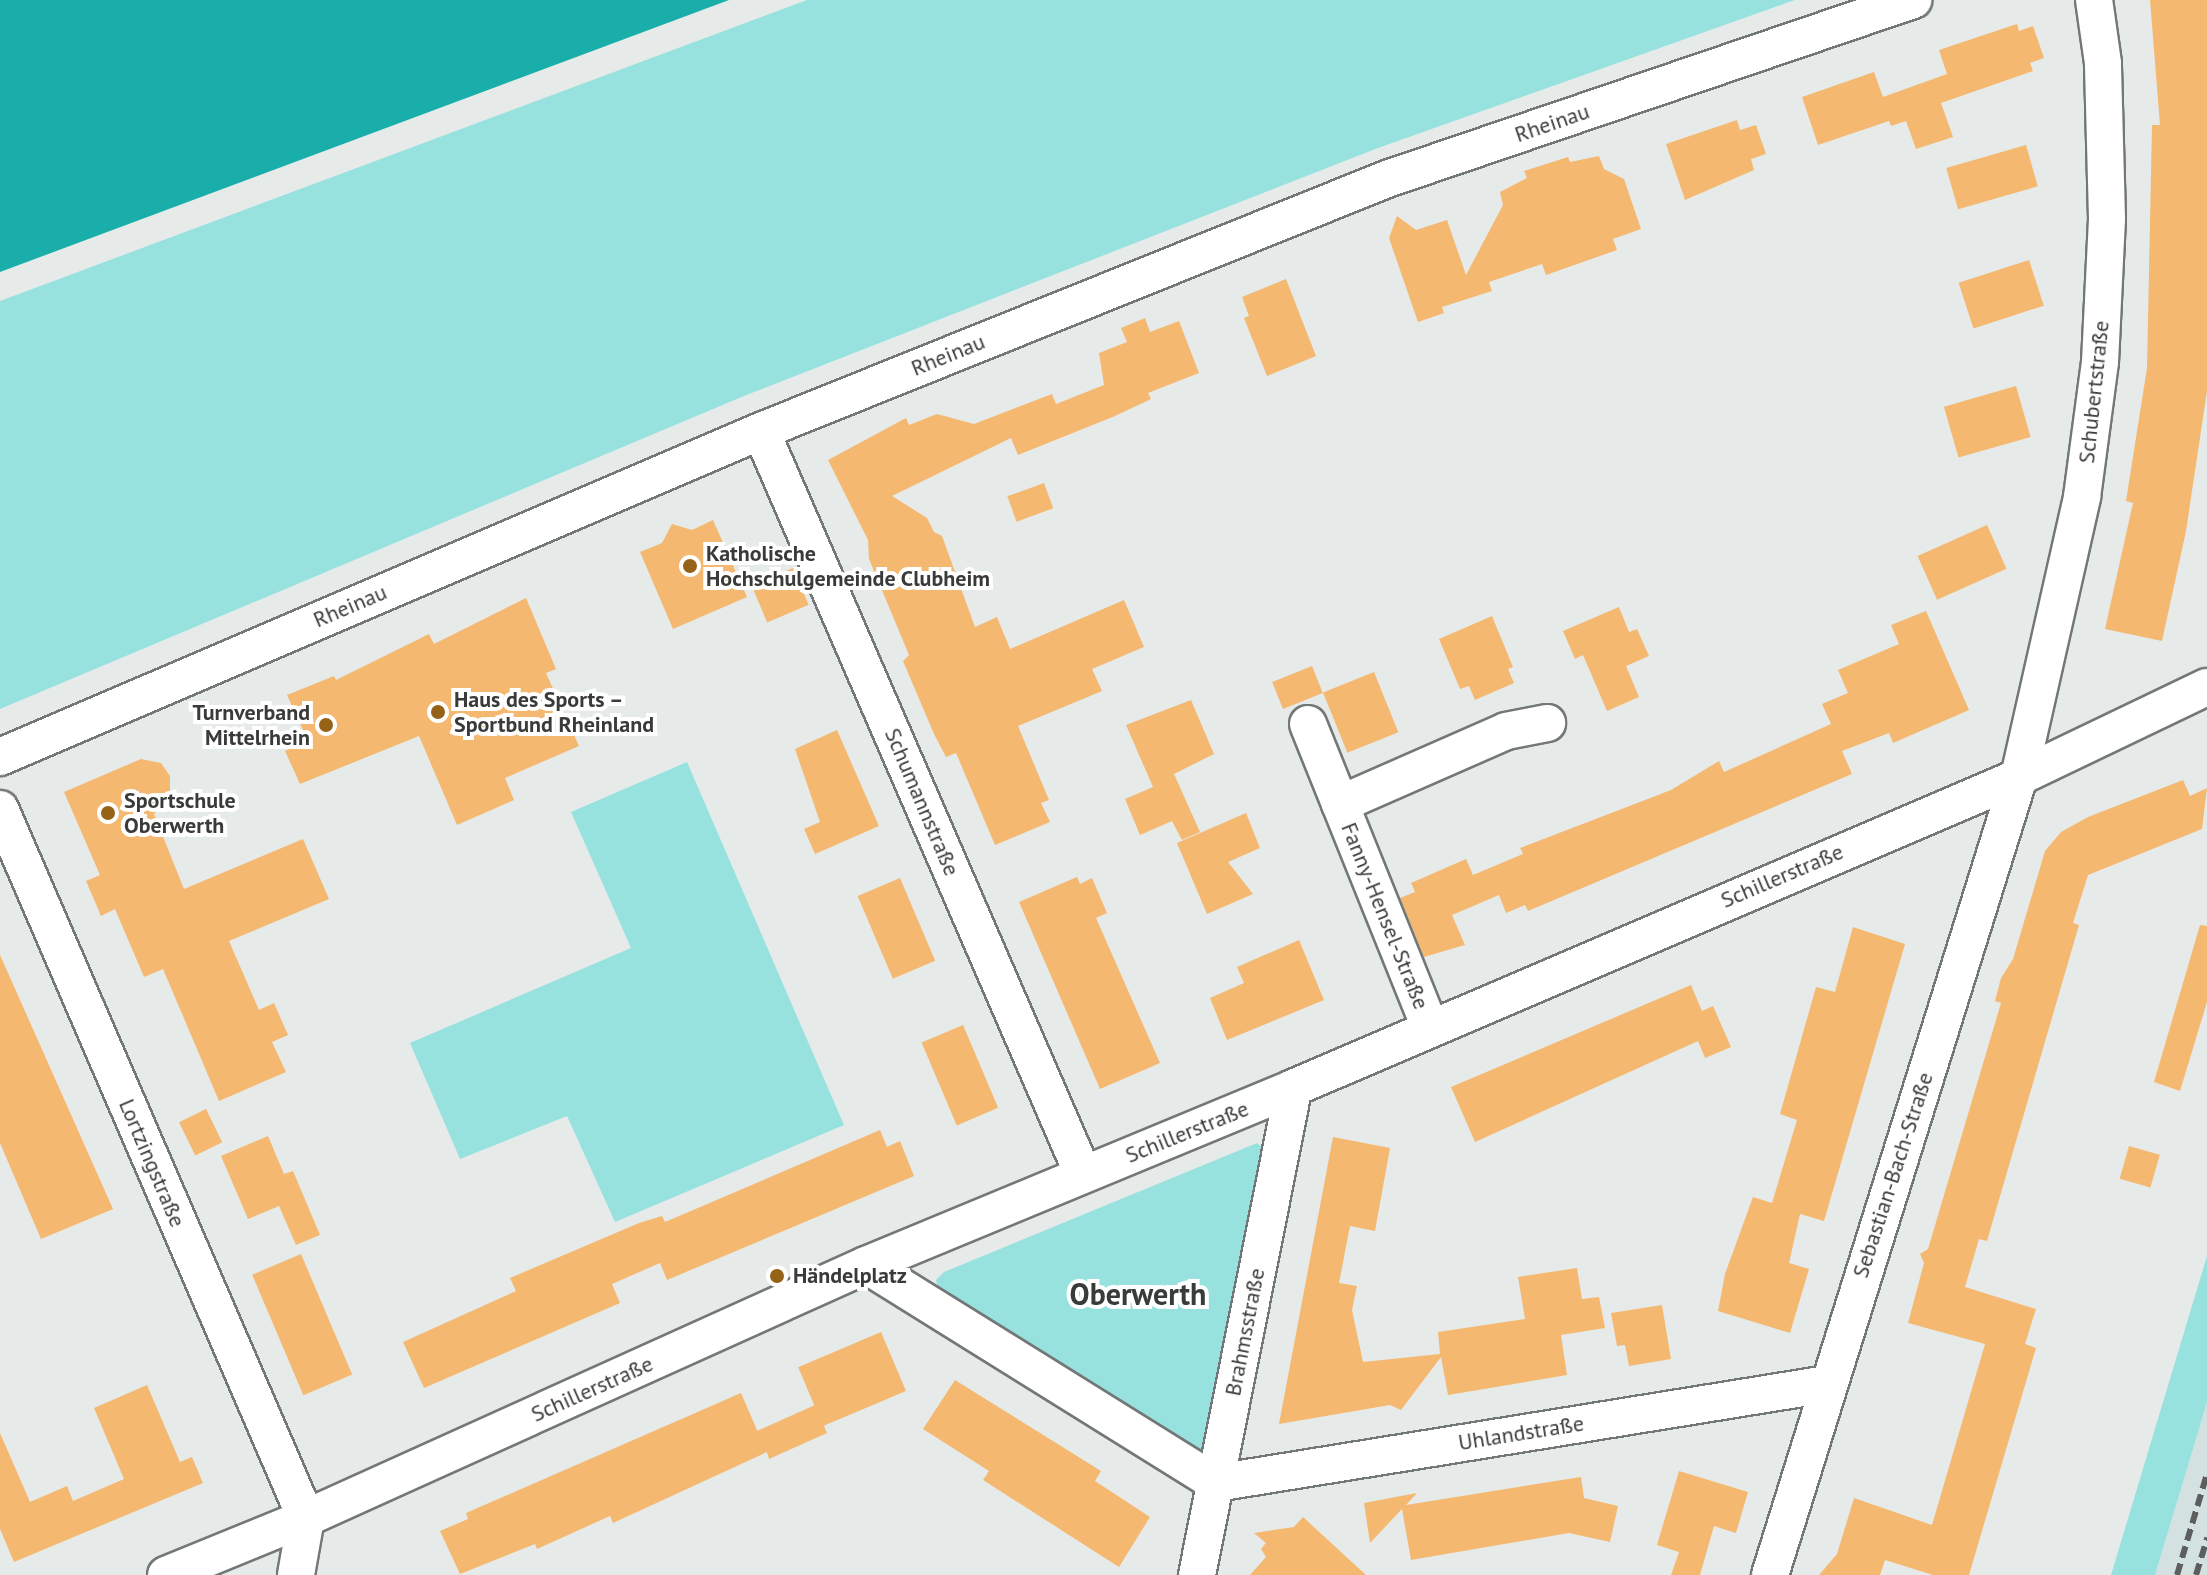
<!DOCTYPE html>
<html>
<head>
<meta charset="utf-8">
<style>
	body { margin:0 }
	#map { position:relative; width:2207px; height:1575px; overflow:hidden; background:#e6ebea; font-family:"PT Sans",sans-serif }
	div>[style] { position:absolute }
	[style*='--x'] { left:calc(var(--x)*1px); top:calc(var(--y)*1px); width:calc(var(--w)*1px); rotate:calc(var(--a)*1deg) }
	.built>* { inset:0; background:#d3e2e1 }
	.green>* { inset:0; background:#97e2de }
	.water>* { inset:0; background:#19aeaa }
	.building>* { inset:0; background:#f4b870; transform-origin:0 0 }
	.roads { filter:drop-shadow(2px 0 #737777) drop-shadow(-2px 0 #737777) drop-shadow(0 2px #737777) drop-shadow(0 -2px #737777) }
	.minor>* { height:36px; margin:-18px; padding:0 18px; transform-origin:18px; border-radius:18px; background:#fff }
	.rail>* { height:6px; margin-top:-3px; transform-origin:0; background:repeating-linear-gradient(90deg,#5c5f5e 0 12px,transparent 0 18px) }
	.dots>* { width:22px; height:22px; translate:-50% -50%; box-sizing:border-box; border:4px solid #fff; border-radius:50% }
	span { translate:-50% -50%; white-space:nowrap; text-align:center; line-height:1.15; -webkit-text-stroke:8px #fff; paint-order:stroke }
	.street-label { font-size:22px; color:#393b3a }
	.poi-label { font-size:22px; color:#393b3a; font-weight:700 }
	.left { translate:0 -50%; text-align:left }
	.right { translate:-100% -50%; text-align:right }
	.district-label { font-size:30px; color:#373c3b; font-weight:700 }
</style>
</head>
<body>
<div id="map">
	<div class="built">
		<div style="clip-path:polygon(2207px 1402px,2207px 1575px,2155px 1575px,2199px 1429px)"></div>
	</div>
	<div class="green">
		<div style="clip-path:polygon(807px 0,1795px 0,1378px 148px,744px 396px,0 709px,0 301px)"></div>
		<div style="clip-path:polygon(687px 762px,844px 1125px,615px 1222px,567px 1116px,460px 1159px,410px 1043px,631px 948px,571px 812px)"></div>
		<div style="clip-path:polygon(1257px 1143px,1263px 1148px,1206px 1449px,1197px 1452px,939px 1291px,936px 1280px,944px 1272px)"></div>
		<div style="clip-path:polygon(2207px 1256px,2207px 1402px,2199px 1429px,2155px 1575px,2111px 1575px)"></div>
	</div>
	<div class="water">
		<div style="clip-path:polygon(0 0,729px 0,0 272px)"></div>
	</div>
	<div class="building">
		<div style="clip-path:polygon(2150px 0,2207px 0,2207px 391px,2186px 531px,2162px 641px,2105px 629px,2133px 503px,2126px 501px,2147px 368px,2152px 125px,2160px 125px)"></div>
		<div style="clip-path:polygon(2017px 24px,2019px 31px,2033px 26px,2044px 58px,2030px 63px,2033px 71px,1941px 103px,1953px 137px,1916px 149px,1906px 121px,1891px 126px,1889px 121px,1818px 145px,1802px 97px,1874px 72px,1883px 97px,1947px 74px,1939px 50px)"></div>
		<div style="clip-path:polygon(1737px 120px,1740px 130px,1756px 125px,1766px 154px,1751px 159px,1754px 170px,1685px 200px,1666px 144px)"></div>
		<div style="left:2026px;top:145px;width:43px;height:83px;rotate:74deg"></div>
		<div style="clip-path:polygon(1599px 156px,1604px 169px,1624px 179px,1641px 229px,1613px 239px,1617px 250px,1546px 275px,1542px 264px,1489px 282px,1492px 291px,1442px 307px,1444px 313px,1418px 322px,1389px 238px,1397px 216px,1416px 230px,1447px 220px,1466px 275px,1503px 205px,1500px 192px,1527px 178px,1524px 171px,1568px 157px,1570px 162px)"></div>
		<div style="left:2029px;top:260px;width:48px;height:74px;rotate:72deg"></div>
		<div style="clip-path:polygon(1286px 279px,1316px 356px,1267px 376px,1244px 318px,1249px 316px,1242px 297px)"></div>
		<div style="clip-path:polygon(1145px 318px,1150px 332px,1179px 321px,1199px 373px,1148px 393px,1151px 399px,1115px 416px,1018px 455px,1011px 438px,892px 496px,927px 518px,934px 532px,942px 536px,975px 627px,997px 617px,1010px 649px,1124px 600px,1144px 647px,1092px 669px,1102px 691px,1018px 726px,1049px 800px,1041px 803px,1050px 822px,995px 845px,956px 753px,946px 757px,934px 734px,903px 661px,909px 655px,869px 559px,868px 540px,828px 460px,906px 418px,909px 425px,937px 414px,974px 424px,1052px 394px,1056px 404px,1104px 385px,1099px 353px,1127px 342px,1121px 328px)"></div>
		<div style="left:2016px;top:386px;width:53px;height:75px;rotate:74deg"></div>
		<div style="left:1044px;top:483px;width:27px;height:39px;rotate:70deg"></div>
		<div style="clip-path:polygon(713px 520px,747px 597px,673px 629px,640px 552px,662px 543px,672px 524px,692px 530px)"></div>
		<div style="left:1987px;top:525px;width:48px;height:76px;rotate:66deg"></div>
		<div style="left:793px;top:568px;width:40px;height:45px;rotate:67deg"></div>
		<div style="clip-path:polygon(526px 598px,556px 669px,546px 673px,579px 746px,505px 778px,514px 800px,457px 825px,419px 736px,300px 784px,285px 751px,308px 741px,287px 695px,334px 676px,336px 680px,429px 634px,434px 644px)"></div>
		<div style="clip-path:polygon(1619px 607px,1629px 632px,1637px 629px,1649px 656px,1626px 666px,1639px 697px,1607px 711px,1583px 655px,1575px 659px,1563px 631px)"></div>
		<div style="clip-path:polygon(1926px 611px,1969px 710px,1893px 743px,1889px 733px,1842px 751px,1852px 774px,1528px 911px,1525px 905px,1506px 913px,1499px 895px,1452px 915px,1465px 945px,1424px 957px,1400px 898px,1415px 892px,1411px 883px,1466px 859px,1473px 875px,1523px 854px,1520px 848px,1671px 790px,1719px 761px,1724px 772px,1831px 724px,1822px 704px,1848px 693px,1838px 670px,1899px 644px,1891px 625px)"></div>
		<div style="clip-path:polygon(1492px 616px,1513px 667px,1508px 669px,1514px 683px,1475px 700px,1469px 686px,1460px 689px,1439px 639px)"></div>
		<div style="left:1312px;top:666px;width:29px;height:43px;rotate:68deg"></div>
		<div style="left:1374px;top:672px;width:65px;height:55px;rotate:68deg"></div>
		<div style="clip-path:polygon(1191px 700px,1214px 754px,1174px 774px,1200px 832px,1182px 840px,1172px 821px,1140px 835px,1125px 799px,1153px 787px,1126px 725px)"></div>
		<div style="clip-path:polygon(837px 730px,879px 826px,815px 854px,804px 829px,820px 822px,795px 749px)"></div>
		<div style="clip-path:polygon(141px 759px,161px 763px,170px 776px,170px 796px,154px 814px,184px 889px,303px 839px,329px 899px,229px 941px,259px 1010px,274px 1003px,288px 1035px,272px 1042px,286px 1072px,219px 1101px,163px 969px,144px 977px,115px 909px,101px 916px,86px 881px,100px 875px,64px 792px)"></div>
		<div style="clip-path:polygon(2183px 780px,2190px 796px,2207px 788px,2202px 829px,2088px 875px,2073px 923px,2079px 925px,1987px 1241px,1979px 1239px,1965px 1287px,2036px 1309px,2025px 1344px,2036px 1348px,1969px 1575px,1933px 1575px,1885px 1560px,1880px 1575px,1819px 1575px,1837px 1554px,1854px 1498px,1932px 1525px,1985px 1344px,1908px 1323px,1924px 1263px,1920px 1254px,1928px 1249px,2001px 1003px,1995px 1001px,2001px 978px,2013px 959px,2045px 851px,2061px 832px,2088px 817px)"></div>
		<div style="clip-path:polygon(1246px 813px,1260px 848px,1228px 862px,1253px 894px,1207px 914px,1177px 843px)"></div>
		<div style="clip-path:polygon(1077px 877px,1080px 884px,1092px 878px,1107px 913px,1096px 918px,1160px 1063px,1100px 1089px,1019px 902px)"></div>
		<div style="left:900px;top:878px;width:90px;height:46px;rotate:67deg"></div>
		<div style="clip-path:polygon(2200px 925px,2207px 926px,2207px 1002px,2180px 1091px,2154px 1082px)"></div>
		<div style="clip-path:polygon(1853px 927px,1905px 944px,1824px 1221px,1800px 1214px,1789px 1263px,1809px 1269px,1790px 1333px,1718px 1311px,1725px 1274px,1753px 1197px,1772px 1203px,1797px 1120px,1780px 1114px,1816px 987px,1835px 992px)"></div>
		<div style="clip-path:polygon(1299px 940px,1324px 1000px,1227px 1040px,1210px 998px,1244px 983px,1237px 967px)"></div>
		<div style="clip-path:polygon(0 955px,113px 1209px,41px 1239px,0 1143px)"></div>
		<div style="clip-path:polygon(1691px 985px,1702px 1011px,1713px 1006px,1731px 1047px,1705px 1058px,1698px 1041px,1475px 1142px,1451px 1087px)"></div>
		<div style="left:963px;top:1025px;width:90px;height:45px;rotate:67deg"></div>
		<div style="left:206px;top:1109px;width:37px;height:30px;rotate:64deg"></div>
		<div style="clip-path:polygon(880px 1130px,887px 1147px,900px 1141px,914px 1176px,667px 1280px,660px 1263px,612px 1284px,620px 1303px,424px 1388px,403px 1342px,516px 1291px,510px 1278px,639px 1223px,662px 1216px,665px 1222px)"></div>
		<div style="clip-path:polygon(268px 1136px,284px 1174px,293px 1171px,320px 1235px,296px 1245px,279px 1206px,248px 1219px,221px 1156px)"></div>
		<div style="clip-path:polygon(1333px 1137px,1390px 1148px,1375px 1231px,1350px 1226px,1339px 1283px,1357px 1286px,1352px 1310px,1363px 1362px,1440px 1354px,1438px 1332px,1525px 1319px,1518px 1277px,1577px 1268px,1582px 1299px,1599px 1297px,1605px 1328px,1561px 1335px,1567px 1375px,1448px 1395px,1441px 1357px,1401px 1410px,1390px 1405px,1279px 1424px)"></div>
		<div style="left:2129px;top:1146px;width:32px;height:34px;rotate:16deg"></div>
		<div style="left:301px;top:1254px;width:131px;height:53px;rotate:67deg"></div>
		<div style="clip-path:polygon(1662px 1305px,1671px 1359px,1629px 1366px,1625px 1345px,1617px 1346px,1611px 1313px)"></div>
		<div style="left:881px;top:1332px;width:64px;height:90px;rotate:67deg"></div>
		<div style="clip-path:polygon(955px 1380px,1101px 1471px,1095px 1481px,1150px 1517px,1119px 1567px,983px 1480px,989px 1471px,923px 1429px)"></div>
		<div style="clip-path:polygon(147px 1385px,180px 1462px,192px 1457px,203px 1483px,14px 1562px,0 1529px,0 1433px,30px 1502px,67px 1486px,73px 1501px,124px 1479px,94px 1408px)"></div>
		<div style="clip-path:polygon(741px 1393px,760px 1437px,757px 1431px,815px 1405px,827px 1433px,769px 1459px,767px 1452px,613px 1523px,610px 1516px,537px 1549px,535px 1544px,460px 1574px,440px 1531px,468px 1519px,466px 1513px)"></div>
		<div style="clip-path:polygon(1679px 1471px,1748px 1492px,1736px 1533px,1714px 1526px,1700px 1575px,1671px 1575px,1679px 1552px,1657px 1545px)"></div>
		<div style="clip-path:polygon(1581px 1477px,1584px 1498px,1618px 1506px,1610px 1542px,1569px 1533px,1411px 1560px,1402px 1509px,1370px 1543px,1364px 1503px,1417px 1493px,1406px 1505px)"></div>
		<div style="clip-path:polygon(1303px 1517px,1366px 1575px,1250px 1575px,1266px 1557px,1261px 1549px,1266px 1543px,1254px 1533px,1294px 1527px)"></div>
	</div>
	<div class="roads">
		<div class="minor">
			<div style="--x:761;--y:431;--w:810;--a:66.57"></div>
			<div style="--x:1308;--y:724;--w:328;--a:68.1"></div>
			<div style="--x:0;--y:757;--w:828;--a:-23.19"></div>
			<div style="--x:761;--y:431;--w:675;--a:-21.93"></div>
			<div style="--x:1387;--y:179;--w:556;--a:-18.79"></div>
			<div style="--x:1340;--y:804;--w:181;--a:-23.7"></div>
			<div style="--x:1506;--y:731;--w:42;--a:-11"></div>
			<div style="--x:0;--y:809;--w:772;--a:66.66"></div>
			<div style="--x:306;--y:1518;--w:58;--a:100"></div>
			<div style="--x:866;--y:1265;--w:412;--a:31.9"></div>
			<div style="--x:1216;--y:1483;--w:619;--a:-9.2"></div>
			<div style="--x:166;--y:1575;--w:151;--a:-22.2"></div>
			<div style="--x:306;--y:1518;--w:614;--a:-24.31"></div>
			<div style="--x:866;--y:1265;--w:462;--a:-22.5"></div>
			<div style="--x:1293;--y:1088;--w:790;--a:-23.19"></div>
			<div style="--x:2019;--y:777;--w:208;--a:-25.6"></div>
			<div style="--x:1197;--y:1575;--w:496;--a:-78.8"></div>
			<div style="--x:1770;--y:1575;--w:836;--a:-72.67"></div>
			<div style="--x:2019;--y:777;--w:287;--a:-77.3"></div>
			<div style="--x:2082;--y:497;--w:136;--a:-82.4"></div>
			<div style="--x:2100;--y:362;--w:143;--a:-87.2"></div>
			<div style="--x:2107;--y:219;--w:156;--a:-91.5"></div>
			<div style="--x:2103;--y:63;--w:64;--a:-98.1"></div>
		</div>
	</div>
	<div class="rail">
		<div style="--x:2177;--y:1575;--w:105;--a:-73.5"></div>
		<div style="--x:2196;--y:1575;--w:39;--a:-73"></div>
	</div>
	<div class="dots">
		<div style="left:690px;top:566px;background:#966217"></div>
		<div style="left:438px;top:712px;background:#966217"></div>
		<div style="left:326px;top:725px;background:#966217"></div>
		<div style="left:108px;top:813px;background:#966217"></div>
		<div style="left:777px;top:1276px;background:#966217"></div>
	</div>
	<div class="street-label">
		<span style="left:1552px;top:123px;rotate:-19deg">Rheinau</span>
		<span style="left:948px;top:355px;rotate:-22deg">Rheinau</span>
		<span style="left:2094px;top:392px;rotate:-84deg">Schubertstraße</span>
		<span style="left:350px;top:606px;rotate:-23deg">Rheinau</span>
		<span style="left:922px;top:802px;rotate:67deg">Schumannstraße</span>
		<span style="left:1782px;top:876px;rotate:-23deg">Schillerstraße</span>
		<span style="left:1385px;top:916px;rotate:68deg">Fanny-Hensel-Straße</span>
		<span style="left:1187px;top:1132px;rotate:-22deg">Schillerstraße</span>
		<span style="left:152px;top:1163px;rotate:67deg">Lortzingstraße</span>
		<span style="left:1893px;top:1175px;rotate:-72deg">Sebastian-Bach-Straße</span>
		<span style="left:1245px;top:1332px;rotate:-79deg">Brahmsstraße</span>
		<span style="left:592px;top:1389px;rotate:-24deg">Schillerstraße</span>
		<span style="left:1521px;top:1433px;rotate:-9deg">Uhlandstraße</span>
	</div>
	<div class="poi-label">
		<span class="left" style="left:706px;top:566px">Katholische<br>Hochschulgemeinde Clubheim</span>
		<span class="left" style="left:454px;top:712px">Haus des Sports –<br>Sportbund Rheinland</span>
		<span class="right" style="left:310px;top:725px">Turnverband<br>Mittelrhein</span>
		<span class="left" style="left:124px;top:813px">Sportschule<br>Oberwerth</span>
		<span class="left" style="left:793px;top:1276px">Händelplatz</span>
	</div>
	<div class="district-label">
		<span style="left:1138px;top:1294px">Oberwerth</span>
	</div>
</div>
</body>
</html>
